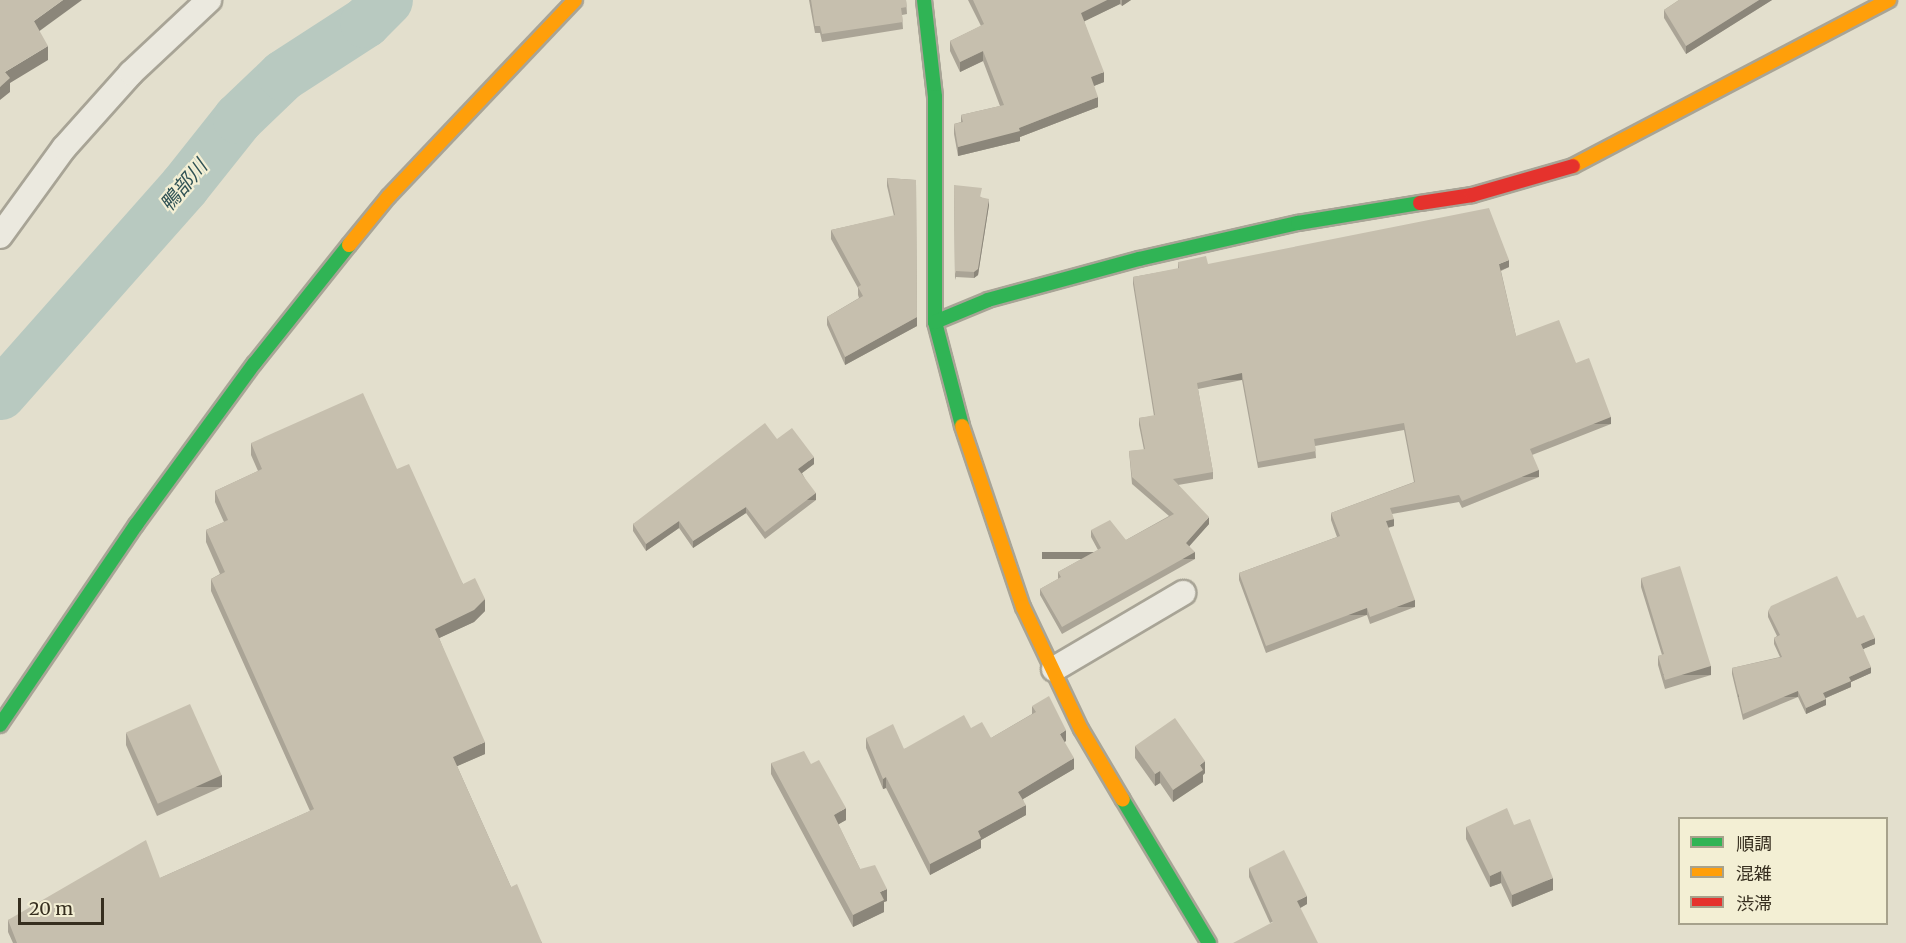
<!DOCTYPE html>
<html>
<head>
<meta charset="utf-8">
<style>
	body { margin:0 }
	#map { position:relative; width:1906px; height:943px; overflow:hidden; background:#e3dfcd; font-family:Merriweather,"Noto Sans JP",serif }
	div>[style] { position:absolute }
	[style*='--x'] { left:calc(var(--x)*1px); top:calc(var(--y)*1px); width:calc(var(--w)*1px); rotate:calc(var(--a)*1deg) }
	.river>* { height:51px; margin:-25.5px; padding:0 25.5px; transform-origin:25.5px; border-radius:25.5px; background:#b8c9c0 }
	.roads { filter:drop-shadow(2px 0 #a8a496) drop-shadow(-2px 0 #a8a496) drop-shadow(0 2px #a8a496) drop-shadow(0 -2px #a8a496) }
	.street>* { height:24px; margin:-12px; padding:0 12px; transform-origin:12px; border-radius:12px; background:#ebe9df }
	.fast>* { height:14px; margin:-7px; padding:0 7px; transform-origin:7px; border-radius:7px; background:#30b455 }
	.slow>* { height:14px; margin:-7px; padding:0 7px; transform-origin:7px; border-radius:7px; background:#ff9f0a }
	.jam>* { height:14px; margin:-7px; padding:0 7px; transform-origin:7px; border-radius:7px; background:#e5322d }
	.wall>* { inset:0; background:#aaa496 }
	.shaded-wall>* { inset:0; background:#8b867a; transform-origin:0 0 }
	.building>* { inset:0; background:#c6bfae; transform-origin:0 0 }
	span { translate:-50% -50%; white-space:nowrap; text-align:center; line-height:1.15; -webkit-text-stroke:4.5px #f3efd4; paint-order:stroke }
	.water-label { font-size:20px; color:#2f5154; font-style:italic }
	.legend { position:absolute; left:1678px; top:817px; width:210px; height:108px; box-sizing:border-box; background:#f3efd4; border:2px solid #a7a28c; margin:0; padding:8px 10px; list-style:none; font-size:18px; color:#362e1f }
	.legend li { display:flex; align-items:center; gap:12px; height:30px }
	.legend b { width:30px; border:2px solid #a7a28c }
	.scale { position:absolute; left:18px; top:898px; width:86px; height:27px; box-sizing:border-box; border:3px solid #362e1f; border-top:0; padding-left:8px; font-size:18px; line-height:21px; white-space:nowrap; color:#362e1f; -webkit-text-stroke:4px #f3efd4; paint-order:stroke }
</style>
</head>
<body>
<div id="map">
	<div class="river">
		<div style="--x:0;--y:394;--w:278;--a:-48.5"></div>
		<div style="--x:184;--y:186;--w:87;--a:-51.5"></div>
		<div style="--x:238;--y:118;--w:62;--a:-43.7"></div>
		<div style="--x:283;--y:75;--w:98;--a:-32.9"></div>
		<div style="--x:365;--y:22;--w:31;--a:-45"></div>
	</div>
	<div class="roads">
		<div class="street">
			<div style="--x:0;--y:236;--w:109;--a:-54"></div>
			<div style="--x:64;--y:148;--w:101;--a:-48.2"></div>
			<div style="--x:131;--y:73;--w:107;--a:-43.1"></div>
			<div style="--x:1054;--y:669;--w:150;--a:-30.5"></div>
		</div>
		<div class="fast">
			<div style="--x:924;--y:0;--w:98;--a:83.5"></div>
			<div style="--x:935;--y:97;--w:225;--a:90"></div>
			<div style="--x:935;--y:322;--w:107;--a:75.4"></div>
			<div style="--x:935;--y:322;--w:57;--a:-22.5"></div>
			<div style="--x:988;--y:300;--w:156;--a:-15.2"></div>
			<div style="--x:1139;--y:259;--w:163;--a:-12.8"></div>
			<div style="--x:1298;--y:223;--w:124;--a:-9.3"></div>
			<div style="--x:0;--y:725;--w:242;--a:-55.8"></div>
			<div style="--x:136;--y:525;--w:200;--a:-53.8"></div>
			<div style="--x:254;--y:364;--w:152;--a:-51.4"></div>
			<div style="--x:1123;--y:800;--w:167;--a:59"></div>
		</div>
		<div class="slow">
			<div style="--x:1573;--y:166;--w:357;--a:-27.7"></div>
			<div style="--x:349;--y:245;--w:63;--a:-50.8"></div>
			<div style="--x:389;--y:196;--w:270;--a:-46.5"></div>
			<div style="--x:962;--y:426;--w:191;--a:71.4"></div>
			<div style="--x:1023;--y:607;--w:135;--a:64.6"></div>
			<div style="--x:1081;--y:729;--w:82;--a:59.4"></div>
		</div>
		<div class="jam">
			<div style="--x:1420;--y:203;--w:53;--a:-8.7"></div>
			<div style="--x:1472;--y:195;--w:105;--a:-16"></div>
		</div>
	</div>
	<div class="wall">
		<div style="clip-path:polygon(809px 0,906px 0,907px 14px,902px 15px,903px 29px,822px 42px,820px 33px,815px 33px)"></div>
		<div style="clip-path:polygon(968px 0,1131px 0,1122px 6px,1120px 4px,1084px 21px,1104px 82px,1094px 86px,1098px 107px,1020px 137px,1020px 141px,958px 156px,954px 134px,954px 124px,961px 122px,961px 115px,1000px 106px,983px 61px,960px 72px,950px 51px,950px 41px,981px 26px)"></div>
		<div style="clip-path:polygon(1679px 0,1772px 0,1686px 54px,1664px 18px,1664px 10px)"></div>
		<div style="clip-path:polygon(887px 178px,916px 180px,917px 326px,845px 365px,827px 325px,827px 317px,859px 298px,858px 295px,858px 288px,831px 239px,831px 230px,894px 216px,887px 186px)"></div>
		<div style="clip-path:polygon(954px 185px,981px 197px,989px 205px,978px 275px,974px 278px,956px 277px,955px 280px)"></div>
		<div style="clip-path:polygon(1178px 262px,1208px 264px,1509px 267px,1501px 271px,1516px 336px,1576px 363px,1611px 424px,1532px 455px,1539px 477px,1462px 508px,1459px 502px,1392px 514px,1394px 526px,1388px 528px,1415px 607px,1370px 624px,1367px 615px,1266px 653px,1239px 580px,1239px 573px,1337px 537px,1331px 520px,1331px 513px,1414px 482px,1404px 430px,1315px 446px,1316px 458px,1258px 468px,1242px 380px,1198px 389px,1213px 472px,1213px 479px,1178px 485px,1209px 524px,1189px 546px,1195px 559px,1062px 634px,1040px 595px,1040px 589px,1058px 579px,1058px 572px,1098px 550px,1091px 537px,1091px 530px,1126px 540px,1169px 516px,1132px 484px,1129px 451px,1144px 450px,1139px 425px,1139px 418px,1154px 416px,1133px 284px,1133px 277px,1178px 269px)"></div>
		<div style="clip-path:polygon(777px 439px,814px 464px,802px 473px,816px 500px,765px 539px,746px 513px,693px 548px,679px 528px,646px 551px,633px 531px,633px 524px)"></div>
		<div style="clip-path:polygon(251px 443px,397px 469px,463px 584px,485px 611px,474px 622px,439px 638px,485px 754px,457px 766px,511px 887px,542px 943px,13px 943px,8px 932px,8px 920px,160px 878px,310px 811px,211px 591px,211px 579px,220px 574px,206px 542px,206px 530px,224px 522px,215px 502px,215px 491px,258px 471px,251px 455px)"></div>
		<div style="clip-path:polygon(1641px 578px,1711px 675px,1665px 689px,1658px 665px,1658px 656px,1662px 655px,1641px 587px)"></div>
		<div style="clip-path:polygon(1768px 611px,1857px 618px,1875px 644px,1863px 649px,1871px 673px,1851px 682px,1851px 687px,1826px 698px,1826px 705px,1806px 714px,1798px 697px,1743px 720px,1732px 674px,1732px 668px,1780px 657px,1774px 644px,1774px 638px,1777px 636px,1768px 617px)"></div>
		<div style="clip-path:polygon(1032px 706px,1066px 741px,1064px 742px,1074px 769px,1023px 799px,1026px 815px,981px 840px,981px 848px,930px 875px,886px 788px,883px 789px,866px 748px,866px 738px,904px 749px,971px 728px,991px 738px,1032px 714px)"></div>
		<div style="clip-path:polygon(126px 733px,222px 787px,157px 816px,126px 745px)"></div>
		<div style="clip-path:polygon(1135px 746px,1205px 773px,1203px 775px,1203px 782px,1173px 802px,1160px 783px,1155px 786px,1135px 758px)"></div>
		<div style="clip-path:polygon(771px 763px,811px 764px,846px 820px,838px 824px,860px 869px,887px 901px,884px 902px,884px 912px,853px 927px,771px 774px)"></div>
		<div style="clip-path:polygon(1514px 825px,1553px 890px,1512px 907px,1501px 883px,1490px 887px,1466px 839px,1466px 827px)"></div>
		<div style="clip-path:polygon(1249px 868px,1307px 904px,1270px 923px,1249px 877px)"></div>
	</div>
	<div class="shaded-wall">
		<div style="clip-path:polygon(63px 0,82px 0,34px 35px,34px 21px)"></div>
		<div style="clip-path:polygon(1107px 0,1120px 0,1120px 4px,1081px 23px,1081px 13px)"></div>
		<div style="clip-path:polygon(1122px 0,1131px 0,1122px 6px)"></div>
		<div style="clip-path:polygon(1759px 0,1772px 0,1686px 54px,1686px 46px)"></div>
		<div style="clip-path:polygon(48px 46px,48px 60px,10px 83px,10px 92px,0 100px,0 87px,5px 72px)"></div>
		<div style="clip-path:polygon(983px 51px,983px 61px,960px 72px,960px 62px)"></div>
		<div style="clip-path:polygon(1104px 72px,1104px 82px,1091px 87px,1091px 77px)"></div>
		<div style="clip-path:polygon(1098px 97px,1098px 107px,1020px 137px,1020px 141px,958px 156px,958px 147px,1019px 128px)"></div>
		<div style="clip-path:polygon(989px 199px,989px 205px,978px 275px,974px 278px,974px 272px)"></div>
		<div style="clip-path:polygon(1509px 260px,1509px 267px,1499px 271px,1499px 264px)"></div>
		<div style="clip-path:polygon(917px 317px,917px 326px,845px 365px,845px 357px)"></div>
		<div style="left:1242px;top:373px;width:7px;height:46px;rotate:90deg"></div>
		<div style="left:1611px;top:417px;width:7px;height:87px;rotate:90deg"></div>
		<div style="clip-path:polygon(814px 457px,814px 464px,798px 476px,798px 469px)"></div>
		<div style="left:1539px;top:470px;width:7px;height:83px;rotate:90deg"></div>
		<div style="left:816px;top:493px;width:7px;height:64px;rotate:90deg"></div>
		<div style="clip-path:polygon(746px 507px,746px 513px,693px 548px,693px 541px)"></div>
		<div style="clip-path:polygon(1209px 517px,1209px 524px,1186px 550px,1186px 543px)"></div>
		<div style="clip-path:polygon(1394px 519px,1394px 526px,1386px 528px,1386px 521px)"></div>
		<div style="clip-path:polygon(679px 521px,679px 528px,646px 551px,646px 544px)"></div>
		<div style="left:1195px;top:552px;width:7px;height:153px;rotate:90deg"></div>
		<div style="clip-path:polygon(485px 599px,485px 611px,474px 622px,435px 640px,435px 629px)"></div>
		<div style="left:1415px;top:600px;width:7px;height:48px;rotate:90deg"></div>
		<div style="left:1367px;top:608px;width:7px;height:108px;rotate:90deg"></div>
		<div style="clip-path:polygon(1875px 638px,1875px 644px,1861px 650px,1861px 644px)"></div>
		<div style="left:1711px;top:666px;width:9px;height:48px;rotate:90deg"></div>
		<div style="clip-path:polygon(1871px 667px,1871px 673px,1851px 682px,1851px 687px,1823px 699px,1823px 693px,1849px 677px)"></div>
		<div style="left:1798px;top:691px;width:6px;height:60px;rotate:90deg"></div>
		<div style="clip-path:polygon(1826px 699px,1826px 705px,1806px 714px,1806px 708px)"></div>
		<div style="clip-path:polygon(1066px 730px,1066px 741px,1060px 745px,1060px 734px)"></div>
		<div style="clip-path:polygon(485px 742px,485px 754px,453px 768px,453px 757px)"></div>
		<div style="clip-path:polygon(1074px 758px,1074px 769px,1018px 802px,1018px 792px)"></div>
		<div style="clip-path:polygon(1205px 761px,1205px 773px,1203px 775px,1203px 782px,1173px 802px,1173px 790px,1200px 765px)"></div>
		<div style="clip-path:polygon(1160px 771px,1160px 783px,1155px 786px,1155px 774px)"></div>
		<div style="left:222px;top:775px;width:12px;height:71px;rotate:90deg"></div>
		<div style="clip-path:polygon(886px 777px,886px 788px,883px 789px,883px 779px)"></div>
		<div style="clip-path:polygon(1026px 805px,1026px 815px,981px 840px,981px 848px,930px 875px,930px 864px,978px 831px)"></div>
		<div style="clip-path:polygon(846px 808px,846px 820px,834px 827px,834px 815px)"></div>
		<div style="clip-path:polygon(1501px 871px,1501px 883px,1490px 887px,1490px 876px)"></div>
		<div style="clip-path:polygon(1553px 878px,1553px 890px,1512px 907px,1512px 895px)"></div>
		<div style="clip-path:polygon(887px 889px,887px 901px,884px 902px,884px 912px,853px 927px,853px 915px,880px 892px)"></div>
		<div style="clip-path:polygon(1307px 896px,1307px 904px,1297px 910px,1297px 901px)"></div>
	</div>
	<div class="building">
		<div style="clip-path:polygon(0 0,63px 0,34px 21px,48px 46px,5px 72px,10px 78px,0 87px)"></div>
		<div style="clip-path:polygon(811px 0,906px 0,907px 7px,901px 8px,903px 22px,822px 34px,820px 26px,815px 26px)"></div>
		<div style="clip-path:polygon(973px 0,1107px 0,1081px 13px,1104px 72px,1091px 77px,1098px 97px,1019px 128px,1020px 131px,958px 147px,954px 124px,963px 122px,961px 115px,1004px 105px,983px 51px,960px 62px,950px 41px,984px 24px)"></div>
		<div style="clip-path:polygon(1679px 0,1759px 0,1686px 46px,1664px 10px)"></div>
		<div style="clip-path:polygon(887px 178px,916px 180px,917px 317px,845px 357px,827px 317px,863px 296px,858px 287px,861px 285px,831px 230px,895px 215px)"></div>
		<div style="clip-path:polygon(954px 185px,982px 188px,980px 197px,989px 199px,978px 269px,974px 272px,956px 271px,955px 274px)"></div>
		<div style="clip-path:polygon(1489px 208px,1509px 260px,1499px 264px,1516px 336px,1559px 320px,1576px 363px,1589px 358px,1611px 417px,1530px 449px,1539px 470px,1462px 501px,1459px 495px,1390px 508px,1394px 519px,1386px 521px,1415px 600px,1370px 617px,1367px 608px,1266px 646px,1239px 573px,1340px 536px,1331px 513px,1415px 482px,1404px 423px,1314px 439px,1316px 451px,1258px 462px,1242px 373px,1197px 383px,1213px 472px,1173px 479px,1209px 517px,1186px 543px,1195px 552px,1062px 627px,1040px 589px,1061px 577px,1058px 572px,1101px 548px,1091px 530px,1110px 520px,1126px 540px,1174px 514px,1132px 477px,1129px 451px,1145px 449px,1139px 418px,1155px 415px,1133px 277px,1179px 268px,1178px 262px,1206px 256px,1208px 264px)"></div>
		<div style="clip-path:polygon(363px 393px,397px 469px,409px 464px,463px 584px,475px 578px,485px 599px,474px 610px,435px 629px,485px 742px,453px 757px,511px 887px,517px 884px,542px 943px,17px 943px,8px 920px,146px 840px,160px 878px,314px 809px,211px 579px,225px 572px,206px 530px,228px 520px,215px 491px,262px 469px,251px 443px)"></div>
		<div style="clip-path:polygon(765px 423px,777px 439px,792px 428px,814px 457px,798px 469px,816px 493px,765px 532px,746px 507px,693px 541px,679px 521px,646px 544px,633px 524px)"></div>
		<div style="clip-path:polygon(1680px 566px,1711px 666px,1665px 680px,1658px 656px,1664px 654px,1641px 578px)"></div>
		<div style="clip-path:polygon(1837px 576px,1857px 618px,1864px 615px,1875px 638px,1861px 644px,1871px 667px,1849px 677px,1851px 681px,1823px 693px,1826px 699px,1806px 708px,1798px 691px,1743px 714px,1732px 668px,1782px 657px,1774px 638px,1780px 635px,1768px 611px,1771px 606px)"></div>
		<div style="clip-path:polygon(1049px 696px,1066px 730px,1060px 734px,1074px 758px,1018px 792px,1026px 805px,978px 831px,981px 838px,930px 864px,886px 777px,883px 779px,866px 738px,893px 724px,904px 749px,964px 715px,971px 728px,982px 722px,991px 738px,1036px 712px,1032px 706px)"></div>
		<div style="left:190px;top:704px;width:78px;height:70px;rotate:66deg"></div>
		<div style="clip-path:polygon(1175px 718px,1205px 761px,1200px 765px,1203px 770px,1173px 790px,1160px 771px,1155px 774px,1135px 746px)"></div>
		<div style="clip-path:polygon(804px 751px,811px 764px,819px 760px,846px 808px,834px 815px,860px 869px,875px 865px,887px 889px,880px 892px,884px 900px,853px 915px,771px 763px)"></div>
		<div style="clip-path:polygon(1507px 808px,1514px 825px,1530px 819px,1553px 878px,1512px 895px,1501px 871px,1490px 876px,1466px 827px)"></div>
		<div style="clip-path:polygon(1284px 850px,1307px 896px,1297px 901px,1318px 943px,1233px 943px,1273px 922px,1249px 868px)"></div>
	</div>
	<div class="water-label">
		<span style="left:183px;top:185px;rotate:-50deg">鴨部川</span>
	</div>
	<ul class="legend">
	<li><b style="height:8px;background:#30b455"></b>順調</li>
	<li><b style="height:8px;background:#ff9f0a"></b>混雑</li>
	<li><b style="height:8px;background:#e5322d"></b>渋滞</li>
	</ul>
	<div class="scale">20 m</div>
</div>
</body>
</html>
